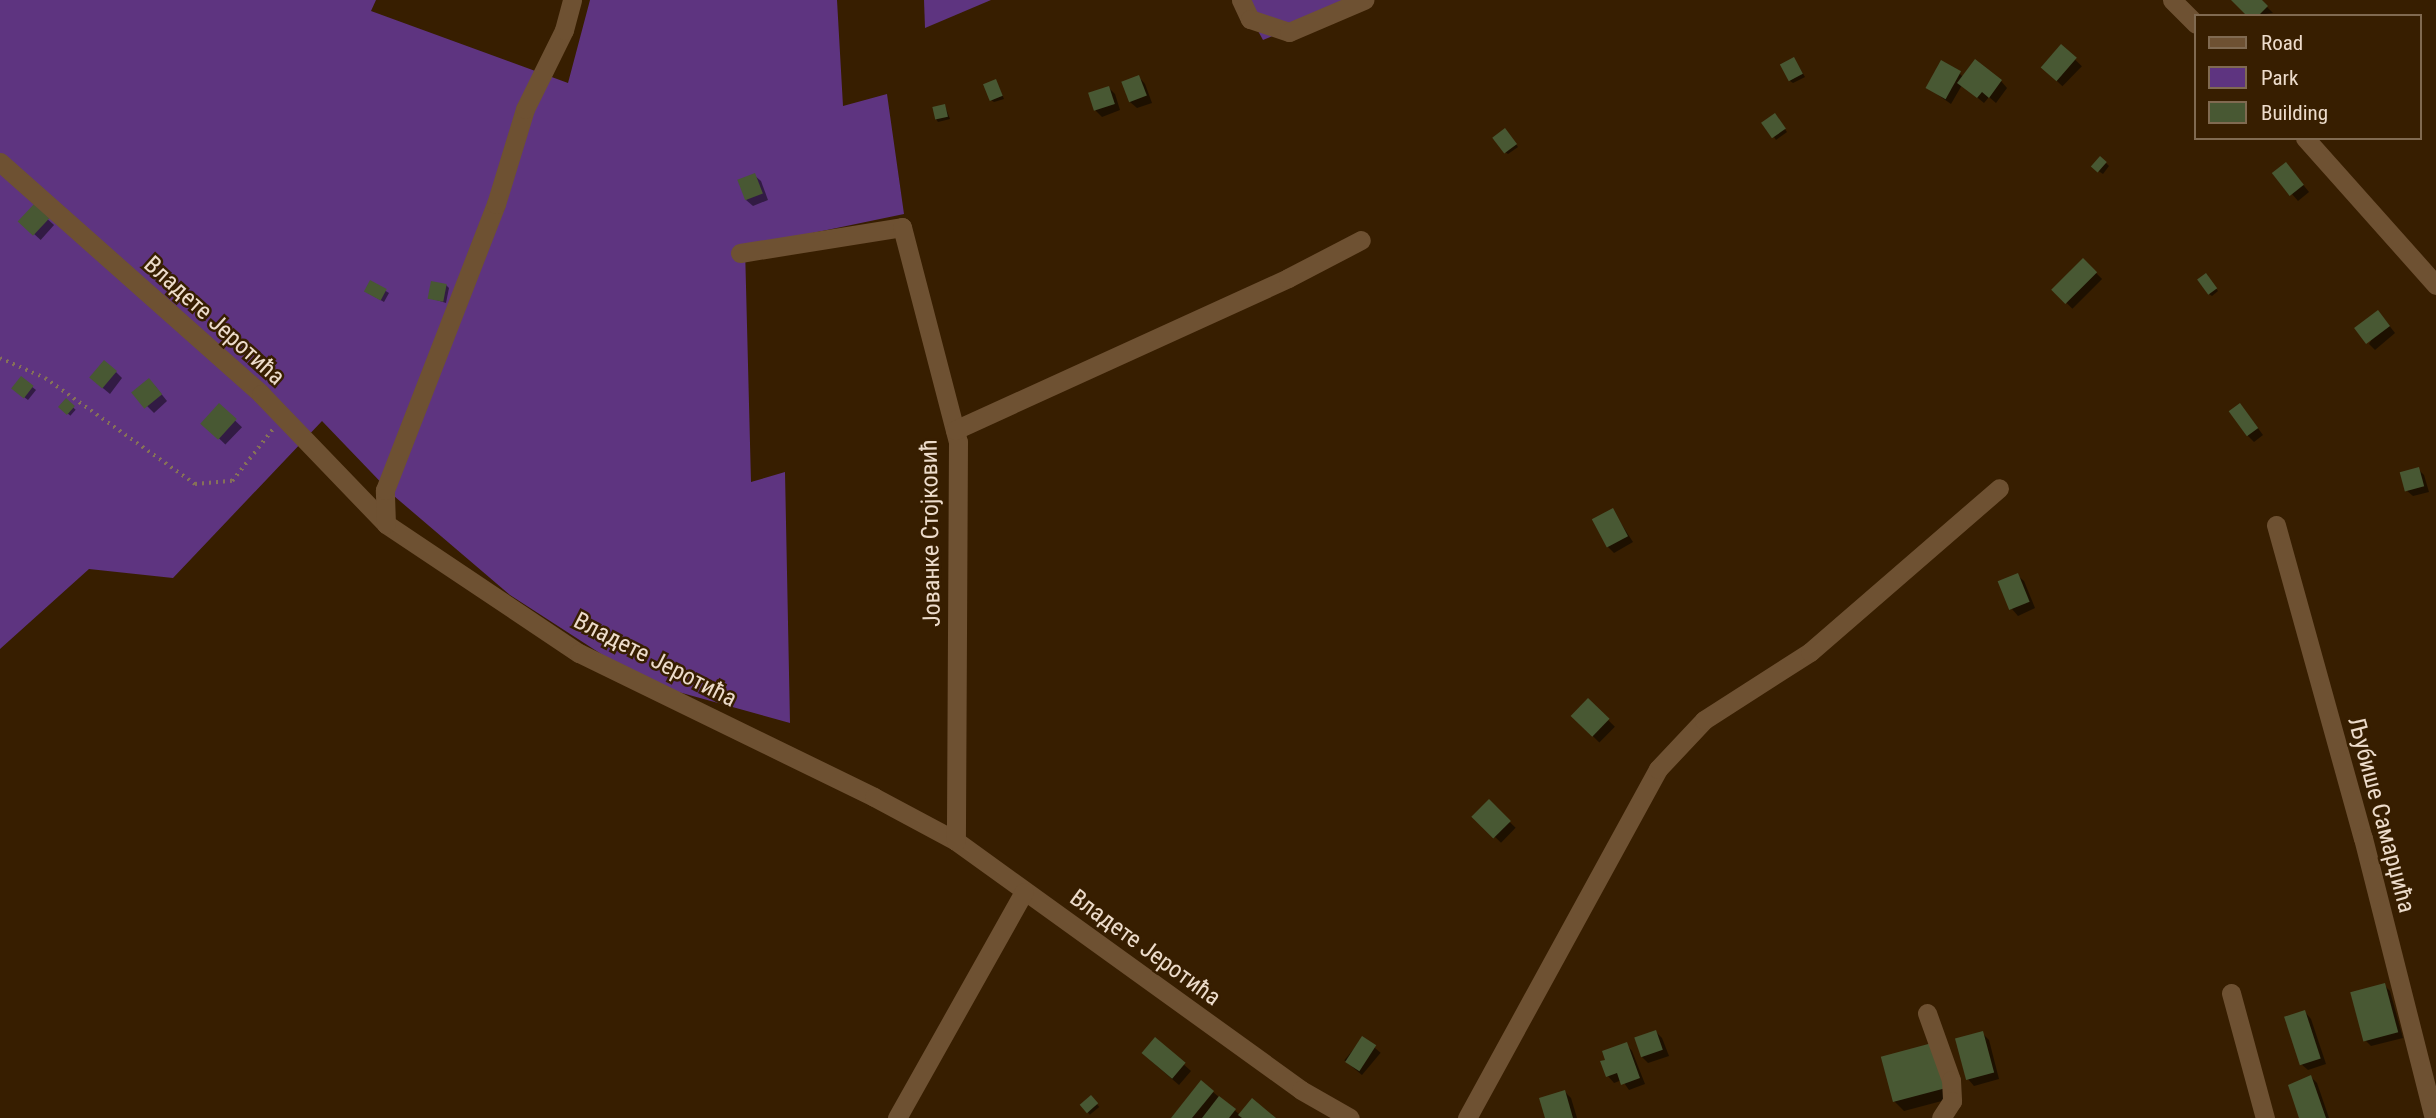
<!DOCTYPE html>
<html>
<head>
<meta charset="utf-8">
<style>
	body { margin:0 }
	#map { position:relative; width:2436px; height:1118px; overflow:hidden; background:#371e00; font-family:"Roboto Condensed",sans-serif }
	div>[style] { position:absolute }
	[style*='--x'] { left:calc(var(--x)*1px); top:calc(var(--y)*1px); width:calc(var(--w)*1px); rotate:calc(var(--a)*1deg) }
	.green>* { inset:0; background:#5e3480 }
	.shadow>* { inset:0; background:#0007; transform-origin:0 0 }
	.building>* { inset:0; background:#485833; transform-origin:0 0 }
	.path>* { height:3.5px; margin-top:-1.75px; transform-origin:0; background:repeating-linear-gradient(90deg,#867158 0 2px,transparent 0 7px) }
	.minor>* { height:19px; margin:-9.5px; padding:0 9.5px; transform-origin:9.5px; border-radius:9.5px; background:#6e5132 }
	span { translate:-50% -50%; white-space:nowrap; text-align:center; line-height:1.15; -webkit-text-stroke:5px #371e00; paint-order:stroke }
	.street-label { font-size:24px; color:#eddccb }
	.legend { position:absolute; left:2194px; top:14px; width:228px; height:126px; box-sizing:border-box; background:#371e00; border:2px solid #806a51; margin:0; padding:9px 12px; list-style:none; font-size:21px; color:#eddccb }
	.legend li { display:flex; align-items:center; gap:14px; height:35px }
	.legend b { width:35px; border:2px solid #806a51 }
</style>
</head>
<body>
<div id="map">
	<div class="green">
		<div style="clip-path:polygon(0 0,376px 0,371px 11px,568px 83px,590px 0,837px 0,843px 106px,887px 94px,904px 214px,745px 247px,751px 482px,785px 472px,790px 723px,646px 683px,510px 595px,394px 496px,322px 421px,173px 578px,89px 569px,0 649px)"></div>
		<div style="clip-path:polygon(924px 0,991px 0,925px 28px)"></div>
		<div style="clip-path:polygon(1241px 0,1357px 0,1263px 40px)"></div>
	</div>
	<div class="shadow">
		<div style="clip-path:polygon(2234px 0,2260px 0,2273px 13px,2250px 16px)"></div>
		<div style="left:2061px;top:46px;width:29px;height:28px;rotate:44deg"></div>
		<div style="clip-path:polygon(1796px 62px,1805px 77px,1793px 83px,1790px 81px)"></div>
		<div style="clip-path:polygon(1959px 73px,1963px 77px,2001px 81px,2007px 88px,1996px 103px,1989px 97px,1984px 103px,1962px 85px,1951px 104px,1928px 88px)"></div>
		<div style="clip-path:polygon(1139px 77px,1145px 84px,1152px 103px,1137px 108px,1130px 102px)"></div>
		<div style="clip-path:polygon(996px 81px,1004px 99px,994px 102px,991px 100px)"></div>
		<div style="clip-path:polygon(1109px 88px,1115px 94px,1120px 110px,1102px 117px,1096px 111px,1090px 94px)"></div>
		<div style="clip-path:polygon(945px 106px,950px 119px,938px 122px,936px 119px)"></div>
		<div style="clip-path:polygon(1777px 118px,1787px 132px,1776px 140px,1774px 137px)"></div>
		<div style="clip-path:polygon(1507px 132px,1518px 147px,1508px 154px,1505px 152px)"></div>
		<div style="clip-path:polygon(2106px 163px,2109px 166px,2103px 174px,2097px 170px)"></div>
		<div style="clip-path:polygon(2292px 171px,2309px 192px,2298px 201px,2275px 174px)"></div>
		<div style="clip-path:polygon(754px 175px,761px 181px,768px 200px,753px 206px,746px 200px)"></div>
		<div style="left:34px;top:207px;width:27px;height:20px;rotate:42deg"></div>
		<div style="left:2083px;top:260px;width:27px;height:42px;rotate:45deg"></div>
		<div style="clip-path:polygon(2208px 278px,2218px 291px,2212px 296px,2209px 294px)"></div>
		<div style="clip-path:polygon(371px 282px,389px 293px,384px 302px,368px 293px)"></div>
		<div style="clip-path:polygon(446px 285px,449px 288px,446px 303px,430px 298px)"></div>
		<div style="clip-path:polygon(2384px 319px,2395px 333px,2375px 350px,2369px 344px)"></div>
		<div style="clip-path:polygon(116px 372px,122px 378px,110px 394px,98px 384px)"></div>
		<div style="clip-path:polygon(22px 379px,36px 390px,28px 400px,16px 391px)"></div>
		<div style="clip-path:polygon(155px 386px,167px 401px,154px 413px,134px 393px)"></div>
		<div style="left:66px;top:401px;width:13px;height:8px;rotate:42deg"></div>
		<div style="left:219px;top:405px;width:32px;height:24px;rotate:44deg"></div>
		<div style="clip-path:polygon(2246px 412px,2263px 435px,2254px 442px,2248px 436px)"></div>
		<div style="clip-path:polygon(2418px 469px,2424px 475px,2429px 492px,2413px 496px,2406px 490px)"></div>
		<div style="clip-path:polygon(1613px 511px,1633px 542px,1614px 553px,1608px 547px)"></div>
		<div style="clip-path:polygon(2017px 575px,2024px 581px,2035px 608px,2018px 616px,2012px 609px,2000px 582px)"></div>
		<div style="left:1588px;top:700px;width:38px;height:22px;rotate:45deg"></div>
		<div style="left:1489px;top:802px;width:37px;height:21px;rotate:44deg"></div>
		<div style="clip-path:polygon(2384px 985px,2390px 991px,2403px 1038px,2371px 1046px,2365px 1040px)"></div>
		<div style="clip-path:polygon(2305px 1012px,2311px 1019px,2326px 1064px,2308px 1070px,2301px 1064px)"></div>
		<div style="clip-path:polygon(1656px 1032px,1662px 1038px,1669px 1056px,1648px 1063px,1642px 1057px)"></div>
		<div style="clip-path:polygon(1982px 1033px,1989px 1040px,1999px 1079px,1974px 1086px,1968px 1079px)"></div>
		<div style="left:1363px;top:1038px;width:23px;height:29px;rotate:40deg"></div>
		<div style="clip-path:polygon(1156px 1040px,1191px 1071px,1179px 1085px,1150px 1060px)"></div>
		<div style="clip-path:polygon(1626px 1044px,1632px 1051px,1645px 1084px,1629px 1090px,1622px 1080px,1614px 1083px,1608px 1076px,1603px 1063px)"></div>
		<div style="clip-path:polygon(1932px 1045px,1953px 1098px,1904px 1111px,1894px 1101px)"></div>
		<div style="clip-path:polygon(2311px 1077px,2317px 1083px,2329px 1118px,2301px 1118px)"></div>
		<div style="clip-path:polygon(1213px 1092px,1240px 1115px,1273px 1118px,1173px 1118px)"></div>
		<div style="clip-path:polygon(1565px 1092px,1571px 1098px,1577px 1118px,1547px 1118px)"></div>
		<div style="left:1091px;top:1097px;width:13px;height:12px;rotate:51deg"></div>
	</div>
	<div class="building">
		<div style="clip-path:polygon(2231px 0,2262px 0,2268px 6px,2258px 16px,2247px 16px)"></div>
		<div style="left:2061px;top:44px;width:21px;height:31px;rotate:41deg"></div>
		<div style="left:1794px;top:57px;width:19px;height:16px;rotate:62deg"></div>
		<div style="clip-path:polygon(1975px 59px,2002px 80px,1989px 98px,1982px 92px,1977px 98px,1957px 83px)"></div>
		<div style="left:1941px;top:60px;width:23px;height:32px;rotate:29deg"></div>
		<div style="left:1139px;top:75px;width:22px;height:19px;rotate:69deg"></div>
		<div style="left:996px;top:79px;width:18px;height:14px;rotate:68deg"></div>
		<div style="left:1109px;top:86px;width:19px;height:22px;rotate:72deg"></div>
		<div style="left:945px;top:104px;width:13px;height:13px;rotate:77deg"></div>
		<div style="left:1775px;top:113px;width:19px;height:17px;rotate:55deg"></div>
		<div style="left:1505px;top:128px;width:20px;height:16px;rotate:53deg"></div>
		<div style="left:2100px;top:156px;width:9px;height:14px;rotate:41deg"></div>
		<div style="left:2286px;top:162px;width:29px;height:18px;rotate:52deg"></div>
		<div style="left:755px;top:173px;width:22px;height:19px;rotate:69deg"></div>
		<div style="left:34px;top:204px;width:21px;height:24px;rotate:43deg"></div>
		<div style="left:2083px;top:258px;width:20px;height:45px;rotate:45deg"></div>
		<div style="left:2206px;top:273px;width:19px;height:11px;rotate:54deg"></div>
		<div style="left:370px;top:280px;width:19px;height:13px;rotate:28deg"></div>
		<div style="left:431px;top:281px;width:16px;height:18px;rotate:11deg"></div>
		<div style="left:2378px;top:310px;width:20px;height:30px;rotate:53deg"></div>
		<div style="left:104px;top:360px;width:17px;height:23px;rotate:40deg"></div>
		<div style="left:21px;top:376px;width:16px;height:16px;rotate:38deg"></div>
		<div style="left:149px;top:378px;width:21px;height:23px;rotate:51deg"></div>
		<div style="left:66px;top:398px;width:12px;height:12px;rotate:42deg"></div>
		<div style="left:219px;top:403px;width:24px;height:28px;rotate:42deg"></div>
		<div style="left:2240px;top:403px;width:31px;height:14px;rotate:54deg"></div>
		<div style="left:2419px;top:467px;width:20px;height:20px;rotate:75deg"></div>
		<div style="left:1613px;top:508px;width:32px;height:24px;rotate:62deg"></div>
		<div style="left:2018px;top:573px;width:31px;height:22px;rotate:68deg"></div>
		<div style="left:1588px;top:698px;width:30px;height:25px;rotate:44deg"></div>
		<div style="left:1489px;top:799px;width:31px;height:25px;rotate:45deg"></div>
		<div style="left:2385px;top:983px;width:51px;height:36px;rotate:75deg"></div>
		<div style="left:2305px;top:1010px;width:51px;height:22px;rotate:72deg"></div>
		<div style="left:1656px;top:1030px;width:21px;height:23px;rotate:71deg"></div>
		<div style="left:1983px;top:1031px;width:43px;height:29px;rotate:75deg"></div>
		<div style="left:1362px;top:1036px;width:17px;height:31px;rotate:33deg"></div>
		<div style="left:1155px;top:1037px;width:40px;height:21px;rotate:40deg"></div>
		<div style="clip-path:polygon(1627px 1042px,1640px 1078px,1621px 1085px,1617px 1073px,1606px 1077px,1600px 1061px,1605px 1060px,1602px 1051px)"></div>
		<div style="left:1932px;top:1043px;width:47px;height:53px;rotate:75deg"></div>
		<div style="clip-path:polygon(2311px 1075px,2326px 1118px,2299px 1118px,2288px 1085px)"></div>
		<div style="clip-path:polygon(1201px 1080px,1214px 1091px,1192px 1118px,1171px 1118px)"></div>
		<div style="clip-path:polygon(1565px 1090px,1573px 1118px,1545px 1118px,1539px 1098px)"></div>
		<div style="left:1091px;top:1095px;width:11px;height:15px;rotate:49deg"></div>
		<div style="clip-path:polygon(1219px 1096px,1236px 1109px,1229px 1118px,1202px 1118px)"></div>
		<div style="clip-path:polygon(1252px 1098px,1276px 1118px,1242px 1118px,1238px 1115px)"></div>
	</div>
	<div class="path">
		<div style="--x:0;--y:358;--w:49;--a:24"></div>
		<div style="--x:45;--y:378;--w:184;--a:35.2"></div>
		<div style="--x:195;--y:484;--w:37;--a:-5"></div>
		<div style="--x:232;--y:481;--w:66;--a:-51.7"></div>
	</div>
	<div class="minor">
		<div style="--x:1241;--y:0;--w:21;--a:65"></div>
		<div style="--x:1250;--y:19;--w:41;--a:18.4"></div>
		<div style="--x:1289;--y:32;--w:82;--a:-23.1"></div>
		<div style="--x:2172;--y:0;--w:34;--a:45"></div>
		<div style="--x:2305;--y:138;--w:197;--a:48.3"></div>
		<div style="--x:0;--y:162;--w:349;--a:41.6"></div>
		<div style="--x:261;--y:394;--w:180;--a:46.1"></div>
		<div style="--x:386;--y:524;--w:232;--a:33.8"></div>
		<div style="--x:579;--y:653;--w:328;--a:26"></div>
		<div style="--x:874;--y:797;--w:93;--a:28.2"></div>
		<div style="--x:956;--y:841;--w:425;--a:35.8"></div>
		<div style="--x:1301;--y:1090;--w:56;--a:29.7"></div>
		<div style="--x:740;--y:253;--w:164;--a:-9.1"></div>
		<div style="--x:902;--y:227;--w:222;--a:75.4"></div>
		<div style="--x:958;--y:442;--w:399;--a:90.3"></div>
		<div style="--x:955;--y:430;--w:366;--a:-24.5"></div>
		<div style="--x:1288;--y:278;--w:82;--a:-27.5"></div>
		<div style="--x:386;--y:524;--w:34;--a:-92"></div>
		<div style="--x:385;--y:490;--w:307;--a:-68.8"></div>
		<div style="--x:496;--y:204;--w:99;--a:-73"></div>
		<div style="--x:525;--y:109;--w:88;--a:-63.7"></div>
		<div style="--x:564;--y:30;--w:31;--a:-75"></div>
		<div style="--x:2276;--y:525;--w:325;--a:74.5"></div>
		<div style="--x:2363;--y:838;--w:289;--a:75.8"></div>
		<div style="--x:2231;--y:993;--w:130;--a:74.8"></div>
		<div style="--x:1927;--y:1013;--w:71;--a:70.3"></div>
		<div style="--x:1951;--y:1080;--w:21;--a:87"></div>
		<div style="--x:1952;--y:1101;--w:20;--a:123"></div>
		<div style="--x:897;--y:1118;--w:259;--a:-60.7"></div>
		<div style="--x:1467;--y:1118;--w:398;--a:-61.3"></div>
		<div style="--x:1658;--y:769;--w:67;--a:-46.8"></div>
		<div style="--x:1704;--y:720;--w:126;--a:-32.7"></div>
		<div style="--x:1810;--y:652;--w:250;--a:-40.9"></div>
	</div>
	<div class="street-label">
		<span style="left:214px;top:321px;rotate:42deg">Владете Јеротића</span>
		<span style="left:931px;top:533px;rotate:-91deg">Јованке Стојковић</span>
		<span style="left:655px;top:660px;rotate:27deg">Владете Јеротића</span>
		<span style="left:2381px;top:815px;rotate:75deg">Љубише Самарџића</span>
		<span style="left:1145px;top:948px;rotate:36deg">Владете Јеротића</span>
	</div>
	<ul class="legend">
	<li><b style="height:9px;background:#6e5132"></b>Road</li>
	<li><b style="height:19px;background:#5e3480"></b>Park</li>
	<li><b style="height:19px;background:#485833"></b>Building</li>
	</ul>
</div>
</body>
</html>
